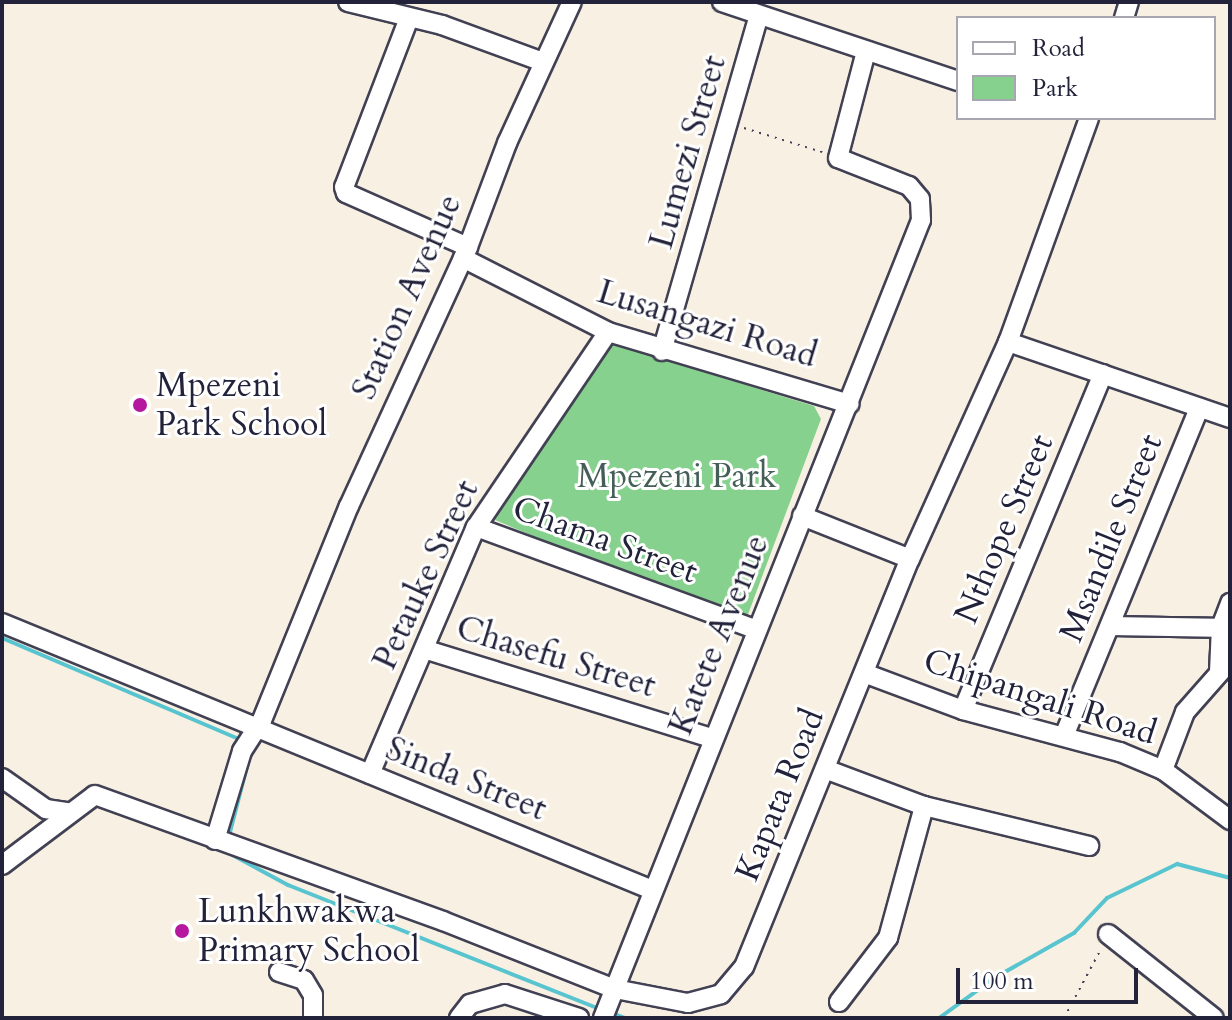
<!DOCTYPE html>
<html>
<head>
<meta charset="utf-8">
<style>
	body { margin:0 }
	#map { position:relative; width:1232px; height:1020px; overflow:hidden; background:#f8f1e3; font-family:Cardo,serif }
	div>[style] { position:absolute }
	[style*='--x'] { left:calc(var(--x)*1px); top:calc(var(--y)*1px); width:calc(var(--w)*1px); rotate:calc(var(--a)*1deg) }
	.green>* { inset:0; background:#87d18e }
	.stream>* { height:4px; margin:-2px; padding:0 2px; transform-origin:2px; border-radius:2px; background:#58c4d0 }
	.path>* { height:2px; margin-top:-1px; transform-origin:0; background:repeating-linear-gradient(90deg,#424154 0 2px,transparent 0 8px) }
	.roads { filter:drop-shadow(2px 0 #424154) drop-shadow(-2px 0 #424154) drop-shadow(0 2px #424154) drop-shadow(0 -2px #424154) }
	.minor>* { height:18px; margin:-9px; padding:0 9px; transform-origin:9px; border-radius:9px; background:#fff }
	.dots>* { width:22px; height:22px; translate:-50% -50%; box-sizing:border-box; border:4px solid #fff; border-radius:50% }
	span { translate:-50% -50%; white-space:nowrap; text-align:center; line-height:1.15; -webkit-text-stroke:6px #fff; paint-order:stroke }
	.street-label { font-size:34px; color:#22223b }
	.poi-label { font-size:34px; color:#22223b }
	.left { translate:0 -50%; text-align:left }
	.park-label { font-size:34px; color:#455f58 }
	.frame { position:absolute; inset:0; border:4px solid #22223b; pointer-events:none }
	.legend { position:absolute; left:956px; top:16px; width:260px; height:104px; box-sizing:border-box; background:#fff; border:2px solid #a7a7b1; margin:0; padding:10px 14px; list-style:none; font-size:24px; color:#22223b }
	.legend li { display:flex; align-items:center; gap:16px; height:40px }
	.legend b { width:40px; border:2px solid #a7a7b1 }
	.scale { position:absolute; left:956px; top:968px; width:182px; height:36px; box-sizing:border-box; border:4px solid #22223b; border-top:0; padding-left:10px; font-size:24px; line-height:28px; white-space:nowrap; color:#22223b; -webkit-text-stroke:6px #fff; paint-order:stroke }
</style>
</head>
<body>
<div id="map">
	<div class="green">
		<div style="clip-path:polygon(610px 343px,814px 406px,821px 419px,744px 625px,495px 520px)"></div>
	</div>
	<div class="stream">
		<div style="--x:2;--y:638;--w:260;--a:23.1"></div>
		<div style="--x:229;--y:836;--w:84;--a:-75.5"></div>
		<div style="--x:225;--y:851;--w:72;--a:28.4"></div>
		<div style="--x:288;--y:885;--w:336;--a:21.7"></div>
		<div style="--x:612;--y:1013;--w:14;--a:21"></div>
		<div style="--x:939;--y:1018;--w:70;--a:-35.7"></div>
		<div style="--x:996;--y:977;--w:90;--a:-29.4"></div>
		<div style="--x:1074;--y:933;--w:48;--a:-46.7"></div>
		<div style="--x:1107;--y:898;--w:78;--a:-25.9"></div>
		<div style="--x:1177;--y:864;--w:55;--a:14.8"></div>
	</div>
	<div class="path">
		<div style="--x:744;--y:128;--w:82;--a:17.1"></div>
		<div style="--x:1064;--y:1018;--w:78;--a:-61.8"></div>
	</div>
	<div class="roads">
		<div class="minor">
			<div style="--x:348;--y:2;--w:97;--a:13.7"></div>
			<div style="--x:442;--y:25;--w:108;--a:20.1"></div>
			<div style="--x:722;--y:2;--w:249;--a:18.5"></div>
			<div style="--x:409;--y:18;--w:181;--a:111"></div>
			<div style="--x:344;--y:187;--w:6;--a:72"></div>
			<div style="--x:346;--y:193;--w:133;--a:23.9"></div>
			<div style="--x:1124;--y:18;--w:17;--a:-73"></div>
			<div style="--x:463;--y:258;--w:163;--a:27"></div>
			<div style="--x:608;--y:332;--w:252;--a:16.6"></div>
			<div style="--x:1008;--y:342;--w:235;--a:18.9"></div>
			<div style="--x:662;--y:351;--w:349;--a:-73.9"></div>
			<div style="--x:802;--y:516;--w:116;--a:21.7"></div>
			<div style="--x:476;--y:527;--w:299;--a:20.1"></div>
			<div style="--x:2;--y:623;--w:700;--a:22.32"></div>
			<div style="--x:1110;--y:626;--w:120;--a:1"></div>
			<div style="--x:427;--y:650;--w:298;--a:17.2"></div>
			<div style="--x:1219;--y:672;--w:45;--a:-87.5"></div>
			<div style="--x:1221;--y:627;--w:26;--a:-69"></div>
			<div style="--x:864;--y:673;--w:106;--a:20.5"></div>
			<div style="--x:963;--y:710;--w:163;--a:15"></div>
			<div style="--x:1120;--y:752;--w:47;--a:22.7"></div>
			<div style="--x:1163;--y:770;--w:84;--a:36.7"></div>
			<div style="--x:963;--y:710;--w:364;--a:-67.4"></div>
			<div style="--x:1064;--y:736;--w:355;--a:-67.6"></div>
			<div style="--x:825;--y:769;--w:106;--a:20.5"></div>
			<div style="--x:924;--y:806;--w:170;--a:13.6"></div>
			<div style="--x:1163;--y:770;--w:62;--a:-69.2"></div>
			<div style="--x:1185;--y:712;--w:68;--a:-48.6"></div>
			<div style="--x:370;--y:774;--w:269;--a:-66.8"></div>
			<div style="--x:476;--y:527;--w:235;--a:-55.9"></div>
			<div style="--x:2;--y:778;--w:54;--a:35.2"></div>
			<div style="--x:46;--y:809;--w:22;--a:8"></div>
			<div style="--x:215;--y:840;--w:93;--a:-73.1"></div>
			<div style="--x:242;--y:751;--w:37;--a:-57"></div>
			<div style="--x:262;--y:720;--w:231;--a:-67.9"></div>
			<div style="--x:349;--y:506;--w:285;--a:-65.3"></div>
			<div style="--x:468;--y:247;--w:111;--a:-69.4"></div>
			<div style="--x:507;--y:143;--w:155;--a:-65.3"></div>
			<div style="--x:2;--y:865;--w:116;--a:-37"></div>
			<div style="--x:95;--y:795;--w:370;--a:19.9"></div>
			<div style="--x:443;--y:921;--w:185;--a:21.6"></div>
			<div style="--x:615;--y:989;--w:74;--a:10.9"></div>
			<div style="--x:688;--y:1003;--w:34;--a:-15"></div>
			<div style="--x:721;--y:994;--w:35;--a:-50"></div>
			<div style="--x:744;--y:967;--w:440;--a:-67.9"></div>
			<div style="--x:910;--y:559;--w:238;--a:-65.7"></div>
			<div style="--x:1008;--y:342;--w:238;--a:-70.1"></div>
			<div style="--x:1108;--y:934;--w:135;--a:38.4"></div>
			<div style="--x:279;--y:972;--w:26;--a:18"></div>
			<div style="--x:304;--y:980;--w:17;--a:59"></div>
			<div style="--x:313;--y:995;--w:23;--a:90"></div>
			<div style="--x:839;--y:1002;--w:81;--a:-52.6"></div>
			<div style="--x:888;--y:938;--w:137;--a:-74.7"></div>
			<div style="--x:459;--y:1018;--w:18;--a:-52"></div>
			<div style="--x:470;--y:1004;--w:36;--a:-16"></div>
			<div style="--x:505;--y:994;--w:78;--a:18"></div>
			<div style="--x:603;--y:1018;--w:859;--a:-68.27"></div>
			<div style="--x:921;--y:220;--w:21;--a:-93"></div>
			<div style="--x:920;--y:199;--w:17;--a:-130"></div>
			<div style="--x:909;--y:186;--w:76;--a:-158.5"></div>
			<div style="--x:838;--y:158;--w:111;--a:-75.3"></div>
		</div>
	</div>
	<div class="dots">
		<div style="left:140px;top:405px;background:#b5179e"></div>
		<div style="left:182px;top:931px;background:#b5179e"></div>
	</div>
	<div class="street-label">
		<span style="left:688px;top:152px;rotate:-74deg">Lumezi Street</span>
		<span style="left:407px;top:297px;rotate:-66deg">Station Avenue</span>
		<span style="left:707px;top:324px;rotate:17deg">Lusangazi Road</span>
		<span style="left:1004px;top:529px;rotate:-67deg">Nthope Street</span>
		<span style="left:1111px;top:538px;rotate:-68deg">Msandile Street</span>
		<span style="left:605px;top:540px;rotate:20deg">Chama Street</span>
		<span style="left:426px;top:575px;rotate:-65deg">Petauke Street</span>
		<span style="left:719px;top:635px;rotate:-68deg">Katete Avenue</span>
		<span style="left:556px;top:657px;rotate:17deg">Chasefu Street</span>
		<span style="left:1040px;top:697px;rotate:18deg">Chipangali Road</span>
		<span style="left:466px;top:779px;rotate:22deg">Sinda Street</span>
		<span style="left:780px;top:795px;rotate:-68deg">Kapata Road</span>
	</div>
	<div class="poi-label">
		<span class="left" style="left:156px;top:405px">Mpezeni<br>Park School</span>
		<span class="left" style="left:198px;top:931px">Lunkhwakwa<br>Primary School</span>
	</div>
	<div class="park-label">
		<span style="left:677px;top:477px">Mpezeni Park</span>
	</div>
	<div class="frame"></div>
	<ul class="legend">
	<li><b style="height:10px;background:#fff"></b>Road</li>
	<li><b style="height:22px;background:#87d18e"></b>Park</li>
	</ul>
	<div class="scale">100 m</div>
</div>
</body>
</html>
